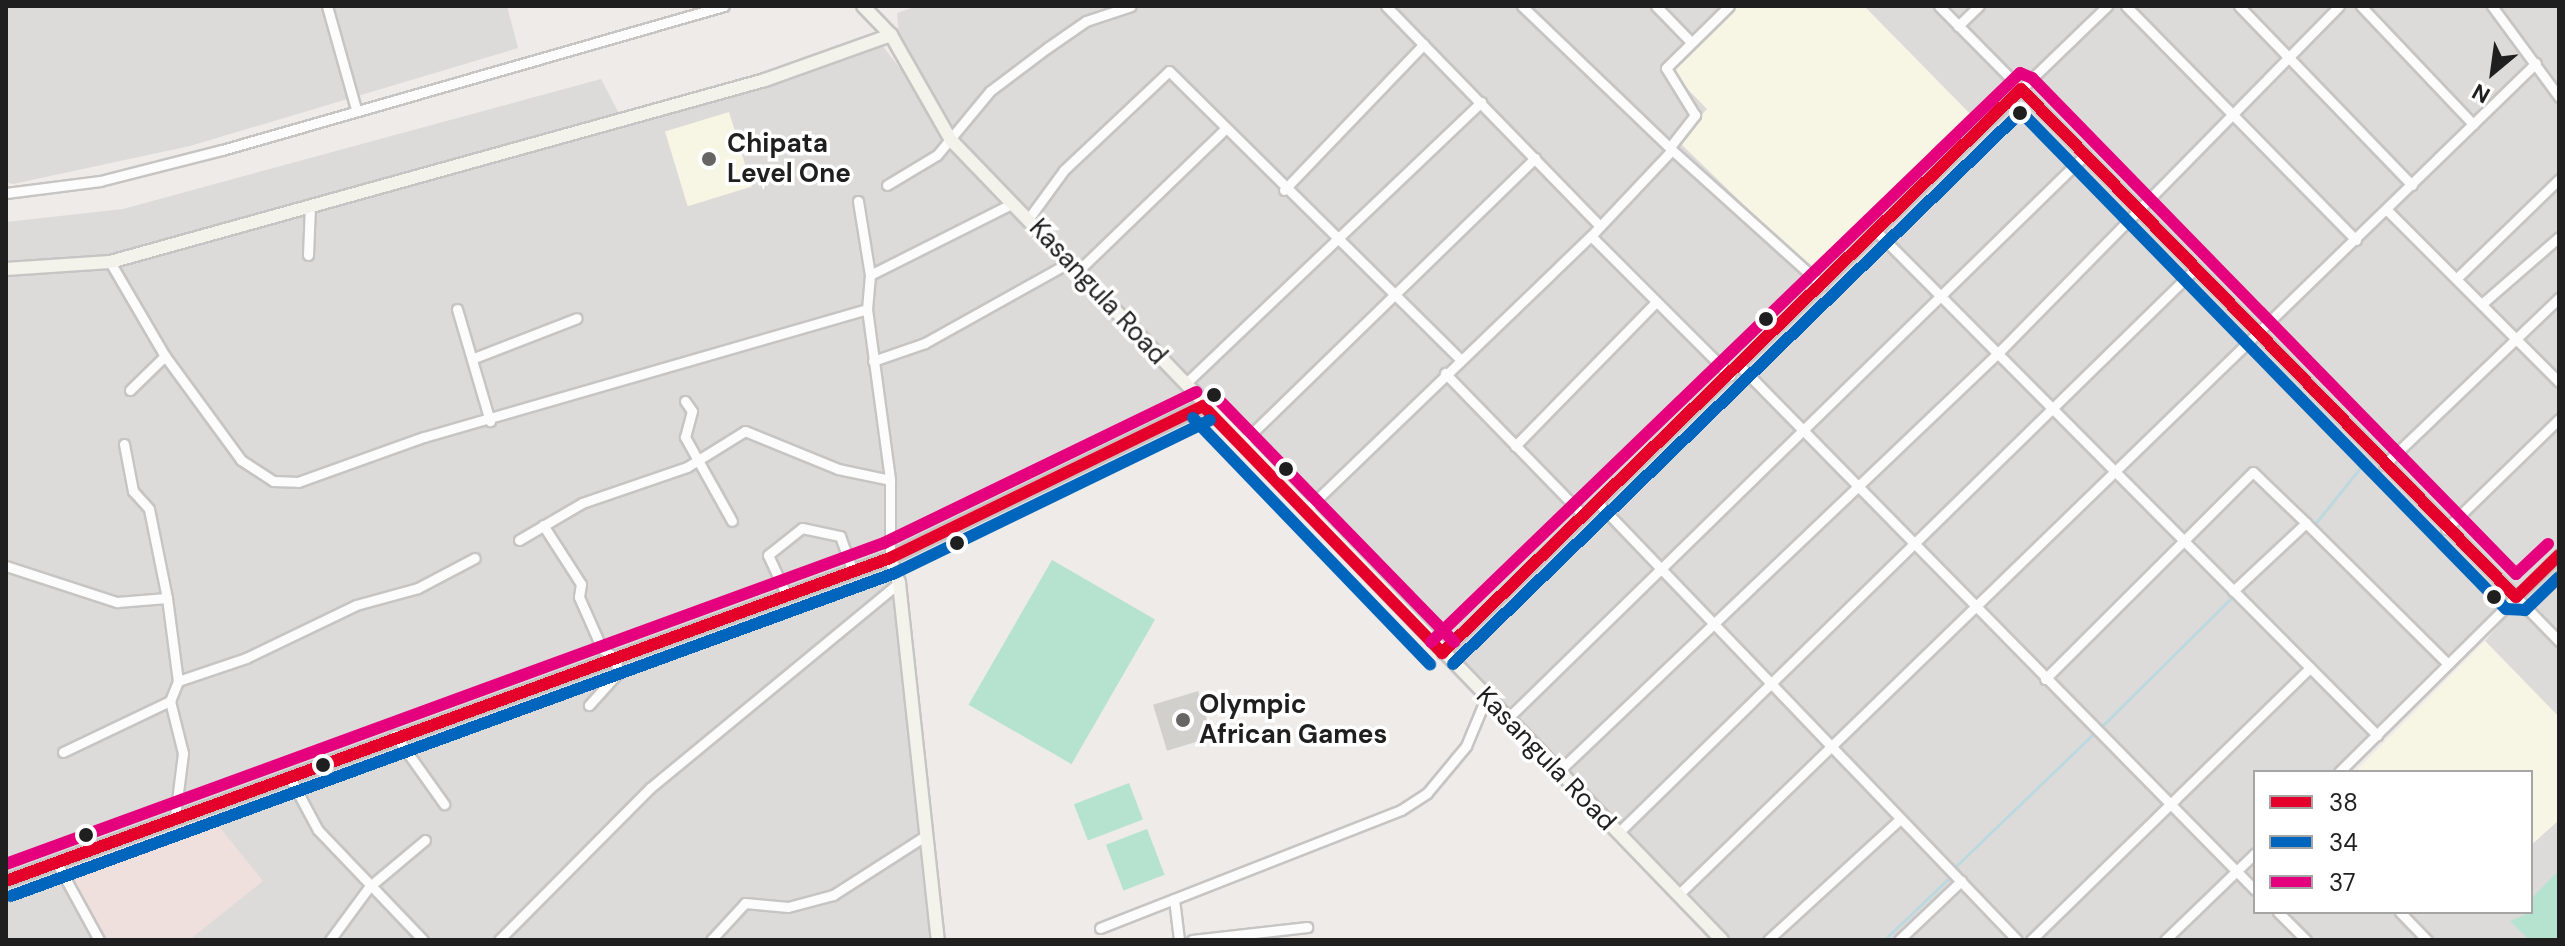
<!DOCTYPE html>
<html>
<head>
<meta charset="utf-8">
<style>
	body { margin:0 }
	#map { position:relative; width:2565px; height:946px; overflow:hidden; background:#eeebe8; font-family:"DM Sans",sans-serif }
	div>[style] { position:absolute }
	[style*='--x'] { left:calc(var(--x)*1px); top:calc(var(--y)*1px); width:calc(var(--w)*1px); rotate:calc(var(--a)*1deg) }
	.residential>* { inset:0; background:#dddbd9 }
	.commercial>* { inset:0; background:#efe0de }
	.education>* { inset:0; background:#f7f5e4; transform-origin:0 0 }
	.pitch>* { inset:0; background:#b5e3cf; transform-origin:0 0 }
	.stream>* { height:3px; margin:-1.5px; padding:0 1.5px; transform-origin:1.5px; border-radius:1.5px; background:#bdd9e0 }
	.building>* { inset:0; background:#d2d0cd; transform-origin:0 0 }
	.roads { filter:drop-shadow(2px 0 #c6c5c4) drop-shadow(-2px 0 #c6c5c4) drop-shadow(0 2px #c6c5c4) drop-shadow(0 -2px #c6c5c4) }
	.street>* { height:9px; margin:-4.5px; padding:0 4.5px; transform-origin:4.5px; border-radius:4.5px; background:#fcfcfc }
	.secondary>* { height:12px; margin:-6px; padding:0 6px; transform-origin:6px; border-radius:6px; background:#f3f3eb }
	.bus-1>* { height:12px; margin:-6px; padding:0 6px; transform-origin:6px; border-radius:6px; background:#e4002b }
	.bus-2>* { height:12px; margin:-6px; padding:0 6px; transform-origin:6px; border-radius:6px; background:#0065bd }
	.bus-3>* { height:12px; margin:-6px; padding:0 6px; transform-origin:6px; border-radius:6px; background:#e5007d }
	.dots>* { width:22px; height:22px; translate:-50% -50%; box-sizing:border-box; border:4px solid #fff; border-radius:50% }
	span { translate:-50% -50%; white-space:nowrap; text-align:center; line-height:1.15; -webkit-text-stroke:7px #fff; paint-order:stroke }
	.poi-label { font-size:26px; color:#1f1f1f; font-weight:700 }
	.left { translate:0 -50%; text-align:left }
	.street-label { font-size:26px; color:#1f1f1f }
	.frame { position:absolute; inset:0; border:8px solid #1f1f1f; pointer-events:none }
	.legend { position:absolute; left:2253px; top:770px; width:280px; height:144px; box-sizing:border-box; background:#fff; border:2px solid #a5a5a5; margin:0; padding:10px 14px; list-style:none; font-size:24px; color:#1f1f1f }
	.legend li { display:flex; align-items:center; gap:16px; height:40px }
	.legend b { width:40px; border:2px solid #a5a5a5 }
	.north { position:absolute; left:2453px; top:32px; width:80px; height:80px; -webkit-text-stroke:6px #fff; paint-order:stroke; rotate:209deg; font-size:22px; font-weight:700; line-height:32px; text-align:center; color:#1f1f1f }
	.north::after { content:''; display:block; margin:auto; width:28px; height:36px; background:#1f1f1f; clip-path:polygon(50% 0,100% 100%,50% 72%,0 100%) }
</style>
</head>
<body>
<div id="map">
	<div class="residential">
		<div style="clip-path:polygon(6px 6px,507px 6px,518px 48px,190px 146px,13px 184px,6px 182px)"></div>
		<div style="clip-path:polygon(917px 6px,1729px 6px,1972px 116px,1864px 6px,2559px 6px,2559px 641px,2516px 598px,2337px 772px,2255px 772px,2255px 852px,2165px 940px,1722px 940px,1203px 406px,892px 558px,943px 940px,6px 940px,6px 222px,123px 209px,601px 79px,621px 117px,879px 41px,927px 104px,899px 36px,897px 13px)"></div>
		<div style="clip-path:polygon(2517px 604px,2559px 647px,2559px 717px,2485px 641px)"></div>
		<div style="clip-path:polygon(2559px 820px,2559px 940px,2166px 940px,2255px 859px,2255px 912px,2531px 912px,2531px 845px)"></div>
	</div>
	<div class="commercial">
		<div style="clip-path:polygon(200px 803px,263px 881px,189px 940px,103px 940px,63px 857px)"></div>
	</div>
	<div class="education">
		<div style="clip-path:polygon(1729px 6px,1864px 6px,1972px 116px,1814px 273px,1678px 141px,1707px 109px,1667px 68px)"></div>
		<div style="left:729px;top:112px;width:78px;height:67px;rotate:73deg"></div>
		<div style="clip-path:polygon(2485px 641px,2559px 717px,2559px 820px,2531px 845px,2531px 772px,2355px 772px)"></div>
	</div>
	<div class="pitch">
		<div style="left:1052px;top:560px;width:119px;height:167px;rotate:30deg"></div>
		<div style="left:1129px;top:783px;width:39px;height:59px;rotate:69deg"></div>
		<div style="left:1147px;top:829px;width:49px;height:44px;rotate:69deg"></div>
		<div style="clip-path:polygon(2559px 870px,2559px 940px,2529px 940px,2510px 921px,2531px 912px,2531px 899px)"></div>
	</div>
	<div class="stream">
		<div style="--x:2314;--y:525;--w:81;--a:-51"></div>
		<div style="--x:2099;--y:729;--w:189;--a:-44.8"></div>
		<div style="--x:1956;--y:866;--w:189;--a:-43.9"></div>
		<div style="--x:1884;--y:940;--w:90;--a:-43.6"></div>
	</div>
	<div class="building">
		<div style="left:1198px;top:691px;width:48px;height:47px;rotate:73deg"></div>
	</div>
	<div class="roads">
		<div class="street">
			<div style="--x:327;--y:6;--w:107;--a:74.3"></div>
			<div style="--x:1386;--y:6;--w:307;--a:45.8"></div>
			<div style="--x:1522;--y:6;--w:208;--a:43.8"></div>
			<div style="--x:1672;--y:150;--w:118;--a:133.3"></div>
			<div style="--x:1656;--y:6;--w:50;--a:45.8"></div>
			<div style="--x:1939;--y:6;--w:117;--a:45.3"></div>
			<div style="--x:2021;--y:89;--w:120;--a:-44"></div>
			<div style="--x:2126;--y:6;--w:328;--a:45.5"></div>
			<div style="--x:2239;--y:6;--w:249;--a:46"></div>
			<div style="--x:2361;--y:6;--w:163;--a:46.5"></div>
			<div style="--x:2492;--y:6;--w:113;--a:53.6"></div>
			<div style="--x:1958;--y:26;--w:29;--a:-44"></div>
			<div style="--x:1670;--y:147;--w:41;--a:-52"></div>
			<div style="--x:1695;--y:115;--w:55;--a:-121.7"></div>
			<div style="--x:1666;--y:68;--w:88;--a:-44.5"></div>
			<div style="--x:1672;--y:150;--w:202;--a:42"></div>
			<div style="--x:887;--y:185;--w:58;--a:-31"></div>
			<div style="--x:937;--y:155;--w:83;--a:-50.4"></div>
			<div style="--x:990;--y:91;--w:71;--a:-37"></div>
			<div style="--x:1047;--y:48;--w:47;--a:-34.7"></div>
			<div style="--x:1086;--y:21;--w:47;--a:-18.4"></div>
			<div style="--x:1284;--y:190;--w:202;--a:-46.2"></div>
			<div style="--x:6;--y:193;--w:95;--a:-7.3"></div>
			<div style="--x:100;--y:181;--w:126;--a:-14.3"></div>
			<div style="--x:222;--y:150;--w:522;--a:-16.01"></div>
			<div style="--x:858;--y:201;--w:75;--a:80.8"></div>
			<div style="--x:870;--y:275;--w:34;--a:95"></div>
			<div style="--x:2387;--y:210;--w:243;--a:45"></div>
			<div style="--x:1029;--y:218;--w:59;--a:-53.9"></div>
			<div style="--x:1064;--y:170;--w:144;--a:-43.3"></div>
			<div style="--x:1169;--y:71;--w:409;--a:44.7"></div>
			<div style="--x:1876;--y:231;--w:711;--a:45.17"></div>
			<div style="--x:308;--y:255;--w:50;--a:-87.7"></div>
			<div style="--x:110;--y:262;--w:109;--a:59.7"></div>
			<div style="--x:165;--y:356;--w:129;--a:53.8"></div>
			<div style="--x:241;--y:460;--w:38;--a:33"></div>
			<div style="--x:273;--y:481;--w:25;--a:2"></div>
			<div style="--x:298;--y:482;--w:134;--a:-19.7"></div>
			<div style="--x:424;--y:437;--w:461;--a:-16.1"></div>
			<div style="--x:867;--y:309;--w:173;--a:82.3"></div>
			<div style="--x:890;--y:480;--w:78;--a:90"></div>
			<div style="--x:1080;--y:269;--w:202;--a:-44"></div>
			<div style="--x:870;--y:275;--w:160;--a:-26.7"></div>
			<div style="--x:2458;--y:277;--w:141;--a:-44.1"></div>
			<div style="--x:2484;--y:302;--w:99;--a:-40.9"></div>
			<div style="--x:457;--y:309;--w:117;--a:73.6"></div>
			<div style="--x:474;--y:358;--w:110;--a:-21.2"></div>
			<div style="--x:873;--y:361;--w:55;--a:-19.1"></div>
			<div style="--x:925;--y:343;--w:168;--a:-29.2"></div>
			<div style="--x:1739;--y:365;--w:736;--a:45.5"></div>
			<div style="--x:1445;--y:373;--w:199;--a:45.8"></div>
			<div style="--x:1185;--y:384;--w:409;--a:-43.6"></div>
			<div style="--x:130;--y:390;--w:49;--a:-44.2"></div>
			<div style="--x:685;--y:401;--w:12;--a:55"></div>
			<div style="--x:692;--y:411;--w:27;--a:105"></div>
			<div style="--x:685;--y:437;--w:96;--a:60.8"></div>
			<div style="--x:1244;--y:441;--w:406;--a:-44.2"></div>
			<div style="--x:124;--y:444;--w:48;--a:79.2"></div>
			<div style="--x:133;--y:491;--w:24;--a:48"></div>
			<div style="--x:149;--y:509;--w:91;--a:78.6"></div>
			<div style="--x:1515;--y:446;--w:202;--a:-45.6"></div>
			<div style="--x:2384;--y:465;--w:242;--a:-43.7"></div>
			<div style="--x:1598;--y:503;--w:605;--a:46.2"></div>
			<div style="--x:1307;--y:509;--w:394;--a:-43.9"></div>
			<div style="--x:1591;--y:236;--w:197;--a:45"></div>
			<div style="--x:543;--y:525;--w:70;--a:57.2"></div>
			<div style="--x:581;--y:584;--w:13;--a:99"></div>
			<div style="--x:579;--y:597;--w:57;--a:66.1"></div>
			<div style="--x:602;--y:649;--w:17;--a:33"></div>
			<div style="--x:616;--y:658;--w:16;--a:86"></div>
			<div style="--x:617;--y:674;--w:42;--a:132.1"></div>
			<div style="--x:2446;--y:529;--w:158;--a:-44.2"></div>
			<div style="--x:519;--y:540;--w:73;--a:-30.4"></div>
			<div style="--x:582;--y:503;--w:111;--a:-18.9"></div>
			<div style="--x:687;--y:467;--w:68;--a:-31.8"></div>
			<div style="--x:745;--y:431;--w:100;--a:22.2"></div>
			<div style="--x:838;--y:469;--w:53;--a:11.9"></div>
			<div style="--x:6;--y:566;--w:117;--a:18"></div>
			<div style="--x:117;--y:602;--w:50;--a:-4.6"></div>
			<div style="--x:167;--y:598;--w:84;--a:82.5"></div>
			<div style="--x:178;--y:681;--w:72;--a:-18.7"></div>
			<div style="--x:246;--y:658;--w:122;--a:-25.7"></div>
			<div style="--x:356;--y:605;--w:64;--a:-15.3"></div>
			<div style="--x:418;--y:588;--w:64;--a:-27.8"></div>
			<div style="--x:2233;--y:591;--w:100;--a:-43"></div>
			<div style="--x:2306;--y:523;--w:200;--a:44.8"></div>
			<div style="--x:787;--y:596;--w:45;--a:-114.9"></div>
			<div style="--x:768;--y:555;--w:43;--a:-38.5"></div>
			<div style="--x:802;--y:528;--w:39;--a:12"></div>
			<div style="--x:840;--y:536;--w:38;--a:70"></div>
			<div style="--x:1442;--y:653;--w:808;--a:-44.25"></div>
			<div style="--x:2021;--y:89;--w:709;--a:45.74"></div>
			<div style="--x:2516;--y:597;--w:60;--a:-44.3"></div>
			<div style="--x:2045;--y:679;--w:293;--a:-44.9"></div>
			<div style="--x:2253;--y:472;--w:74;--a:43.9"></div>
			<div style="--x:170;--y:701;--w:54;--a:76"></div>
			<div style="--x:183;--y:753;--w:64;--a:97.2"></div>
			<div style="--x:1507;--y:719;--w:808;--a:-44.3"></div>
			<div style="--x:395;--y:735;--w:85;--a:54.6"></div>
			<div style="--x:63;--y:752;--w:119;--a:-25.5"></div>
			<div style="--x:170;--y:701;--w:22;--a:-68"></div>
			<div style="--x:1558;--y:772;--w:609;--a:-43.6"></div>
			<div style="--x:1999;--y:352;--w:485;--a:-45.5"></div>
			<div style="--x:2339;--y:772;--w:249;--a:-44.7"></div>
			<div style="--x:2516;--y:597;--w:62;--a:45.7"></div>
			<div style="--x:289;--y:776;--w:61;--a:61.8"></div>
			<div style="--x:318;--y:830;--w:152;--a:46.3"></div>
			<div style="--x:1618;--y:833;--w:807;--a:-44.35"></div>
			<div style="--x:58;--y:865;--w:85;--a:61.3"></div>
			<div style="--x:1678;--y:895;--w:1195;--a:-44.12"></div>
			<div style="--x:1174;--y:899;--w:41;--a:83"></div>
			<div style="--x:2278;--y:912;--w:40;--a:45"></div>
			<div style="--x:2400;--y:912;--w:39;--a:46"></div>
			<div style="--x:1100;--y:928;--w:323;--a:-21.4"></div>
			<div style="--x:1401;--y:810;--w:31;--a:-33"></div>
			<div style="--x:1427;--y:793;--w:61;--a:-50.3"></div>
			<div style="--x:1466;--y:746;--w:52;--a:-67.4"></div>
			<div style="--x:330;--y:940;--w:66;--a:-53.7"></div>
			<div style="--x:369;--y:887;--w:73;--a:-40"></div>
			<div style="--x:499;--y:940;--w:214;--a:-45.2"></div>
			<div style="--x:650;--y:788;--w:323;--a:-39.5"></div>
			<div style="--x:711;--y:940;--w:50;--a:-47.4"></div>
			<div style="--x:745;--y:903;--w:43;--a:5.3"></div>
			<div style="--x:788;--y:907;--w:47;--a:-14.9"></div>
			<div style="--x:833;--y:895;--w:109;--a:-32.7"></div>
			<div style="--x:1192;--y:940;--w:116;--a:-6.4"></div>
			<div style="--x:1768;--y:940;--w:179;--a:-42.5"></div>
			<div style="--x:1899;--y:940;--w:86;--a:-43.6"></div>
			<div style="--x:2031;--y:940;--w:390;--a:-44.3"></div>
			<div style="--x:2165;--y:940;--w:125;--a:-44"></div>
		</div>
		<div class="secondary">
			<div style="--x:863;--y:6;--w:40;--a:46"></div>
			<div style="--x:891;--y:35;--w:121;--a:60.3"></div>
			<div style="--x:951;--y:140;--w:1111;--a:46.06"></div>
			<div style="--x:6;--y:269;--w:104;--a:-3.9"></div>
			<div style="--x:110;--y:262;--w:680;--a:-15.53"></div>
			<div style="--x:765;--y:80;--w:134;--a:-19.7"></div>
			<div style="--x:890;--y:558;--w:27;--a:70"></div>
			<div style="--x:899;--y:583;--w:359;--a:83.8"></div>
			<div style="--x:6;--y:881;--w:941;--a:-20.07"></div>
			<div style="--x:890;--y:558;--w:348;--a:-25.9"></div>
		</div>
	</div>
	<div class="bus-1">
		<div style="--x:1203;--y:406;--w:344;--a:45.9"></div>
		<div style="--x:1442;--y:653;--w:808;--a:-44.25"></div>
		<div style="--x:2021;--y:89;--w:709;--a:45.74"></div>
		<div style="--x:2516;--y:597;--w:60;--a:-44.3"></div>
		<div style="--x:6;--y:881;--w:941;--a:-20.07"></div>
		<div style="--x:890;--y:558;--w:348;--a:-25.9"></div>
	</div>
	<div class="bus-2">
		<div style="--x:1193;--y:418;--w:342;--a:46.1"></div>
		<div style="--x:1453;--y:664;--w:792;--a:-44.18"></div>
		<div style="--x:2021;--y:112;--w:694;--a:45.7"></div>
		<div style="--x:2506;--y:609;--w:19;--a:3"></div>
		<div style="--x:2525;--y:610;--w:47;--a:-44.1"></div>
		<div style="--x:11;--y:896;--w:941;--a:-20.07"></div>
		<div style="--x:895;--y:573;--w:350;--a:-25.9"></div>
	</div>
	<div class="bus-3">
		<div style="--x:1213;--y:394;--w:346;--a:45.8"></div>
		<div style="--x:1431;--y:642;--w:819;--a:-44.01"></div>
		<div style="--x:2020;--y:73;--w:13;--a:23"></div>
		<div style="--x:2032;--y:78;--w:693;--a:45.7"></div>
		<div style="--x:2516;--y:574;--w:44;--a:-43.2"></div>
		<div style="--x:6;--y:864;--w:935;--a:-20.08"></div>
		<div style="--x:884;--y:543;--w:347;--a:-25.8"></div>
	</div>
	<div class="dots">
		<div style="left:2020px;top:113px;background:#1f1f1f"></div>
		<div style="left:709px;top:159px;background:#676665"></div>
		<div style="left:1766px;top:319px;background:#1f1f1f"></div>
		<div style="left:1214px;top:395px;background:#1f1f1f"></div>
		<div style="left:1286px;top:469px;background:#1f1f1f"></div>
		<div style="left:957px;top:543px;background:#1f1f1f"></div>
		<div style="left:2494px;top:597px;background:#1f1f1f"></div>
		<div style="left:1183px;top:720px;background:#676665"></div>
		<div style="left:323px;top:765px;background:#1f1f1f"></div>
		<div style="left:86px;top:835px;background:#1f1f1f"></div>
	</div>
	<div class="poi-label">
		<span class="left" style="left:727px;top:159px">Chipata<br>Level One</span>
		<span class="left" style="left:1199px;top:720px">Olympic<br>African Games</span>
	</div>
	<div class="street-label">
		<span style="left:1098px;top:292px;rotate:47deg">Kasangula Road</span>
		<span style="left:1546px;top:759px;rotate:46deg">Kasangula Road</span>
	</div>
	<div class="frame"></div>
	<ul class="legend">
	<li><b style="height:10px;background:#e4002b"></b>38</li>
	<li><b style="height:10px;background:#0065bd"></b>34</li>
	<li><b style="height:10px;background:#e5007d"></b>37</li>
	</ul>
	<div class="north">N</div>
</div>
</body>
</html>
